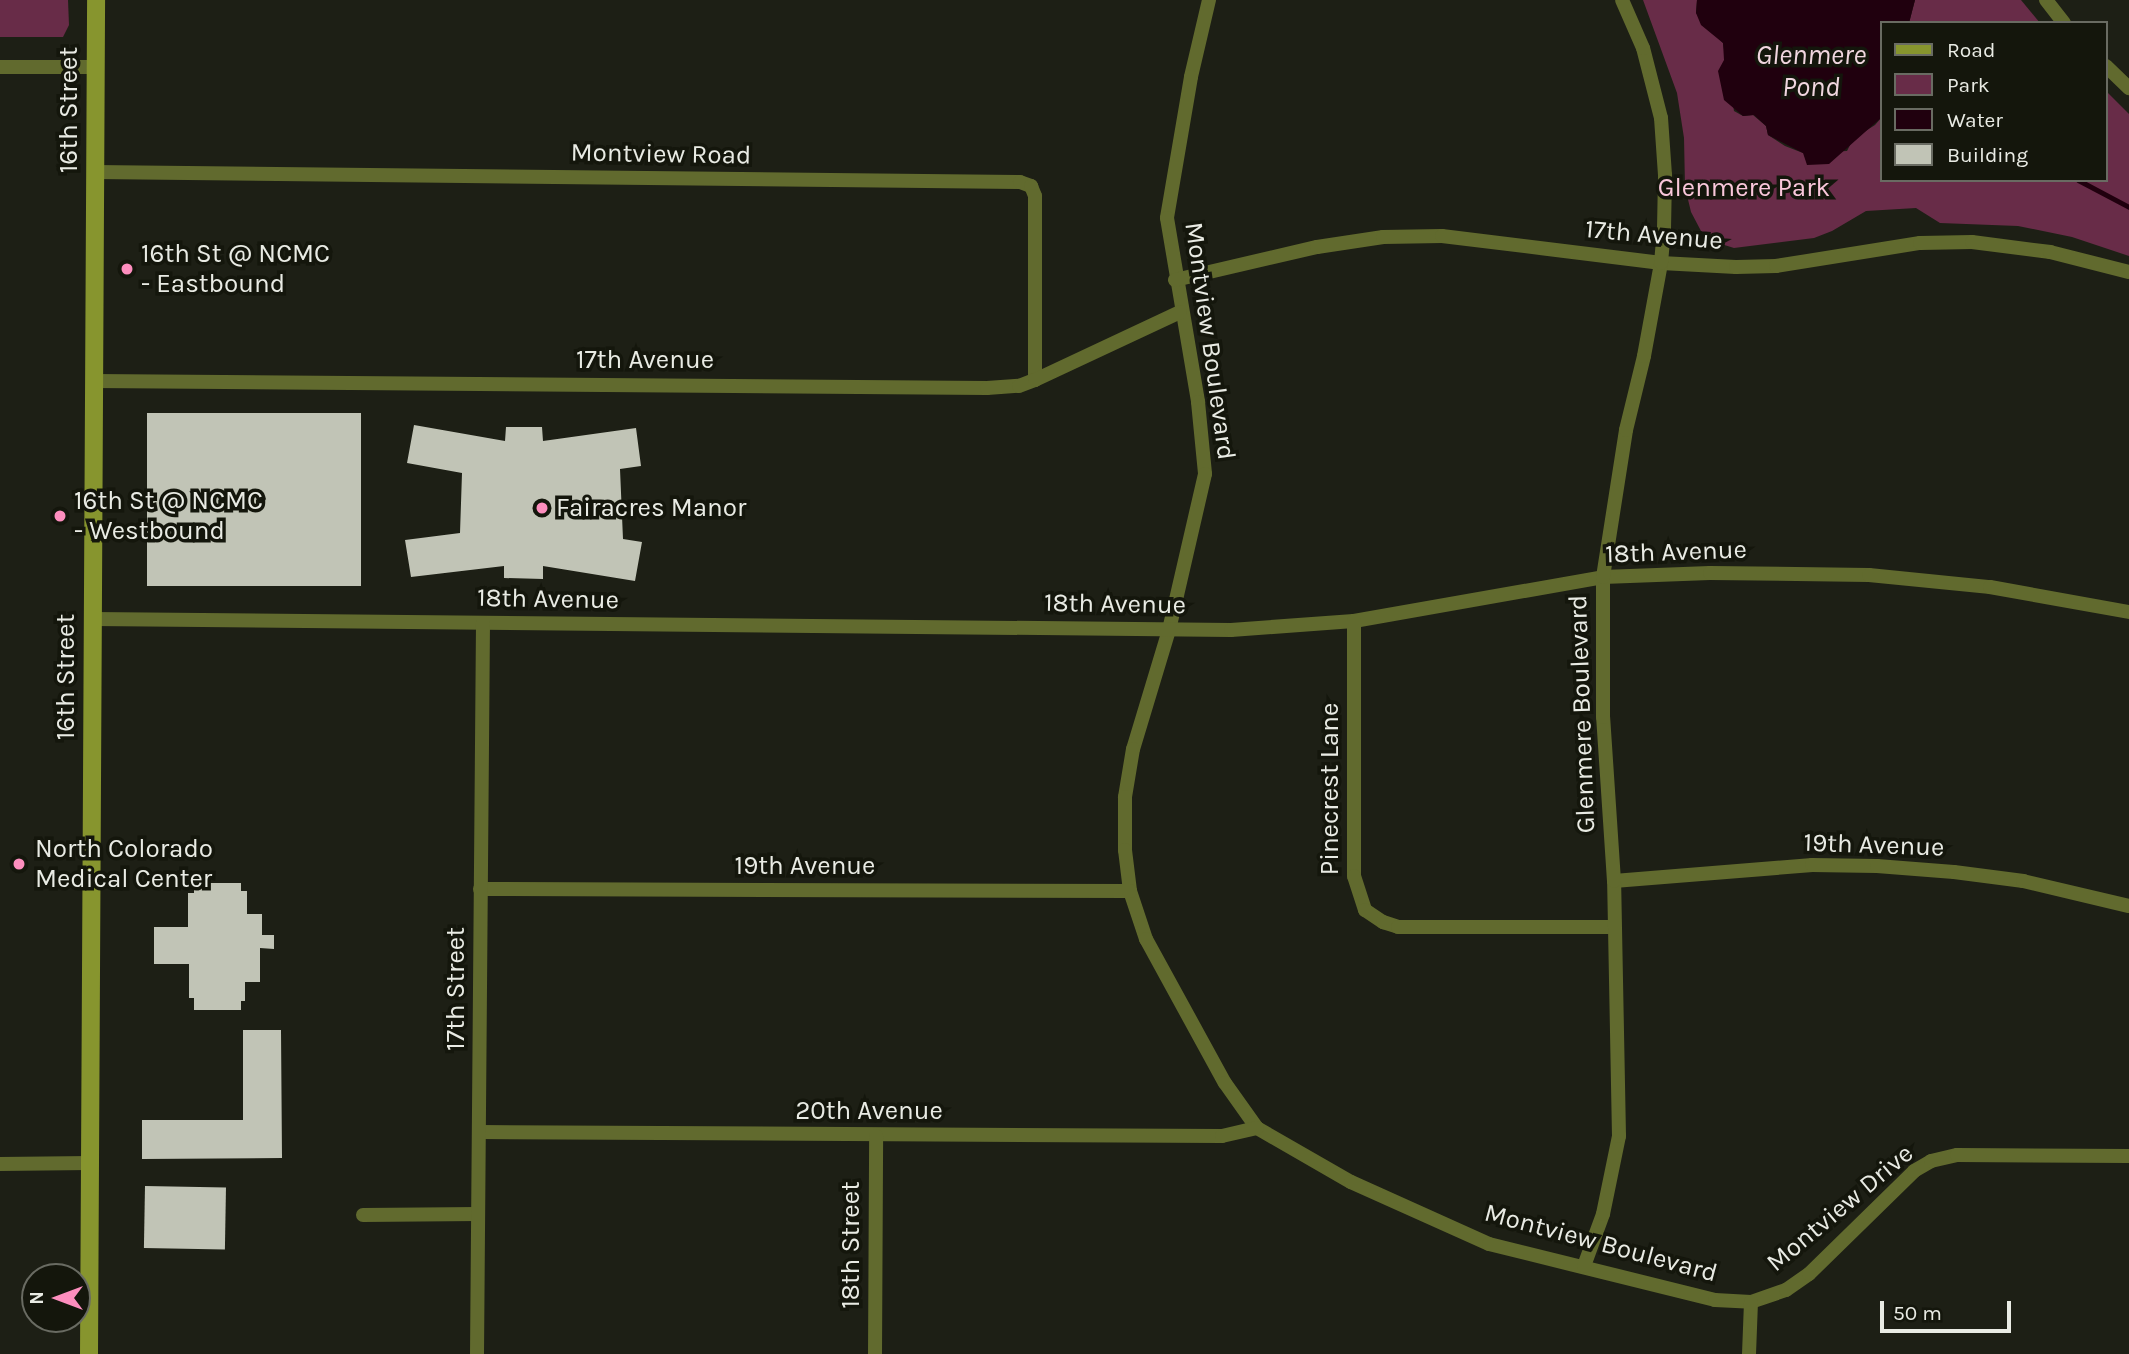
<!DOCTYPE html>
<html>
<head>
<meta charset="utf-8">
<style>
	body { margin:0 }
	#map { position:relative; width:2129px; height:1354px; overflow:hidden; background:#1d1f15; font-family:Karla,sans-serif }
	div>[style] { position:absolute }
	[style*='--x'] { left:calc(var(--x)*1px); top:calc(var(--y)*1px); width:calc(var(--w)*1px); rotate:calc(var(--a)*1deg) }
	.green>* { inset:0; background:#682c48 }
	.water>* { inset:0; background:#20000e }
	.stream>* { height:5px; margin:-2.5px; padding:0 2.5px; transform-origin:2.5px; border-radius:2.5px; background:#20000e }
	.building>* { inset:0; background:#c1c4b6; transform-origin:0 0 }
	.minor>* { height:14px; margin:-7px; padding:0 7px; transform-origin:7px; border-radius:7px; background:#616a2e }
	.secondary>* { height:18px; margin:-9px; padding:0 9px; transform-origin:9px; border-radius:9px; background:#87952e }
	.dots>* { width:19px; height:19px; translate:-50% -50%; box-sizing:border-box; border:4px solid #14160c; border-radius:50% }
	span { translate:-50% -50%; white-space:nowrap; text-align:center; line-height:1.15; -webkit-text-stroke:7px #14160c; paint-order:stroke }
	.street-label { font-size:26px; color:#e9ebe4 }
	.park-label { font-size:26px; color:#fac7db }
	.poi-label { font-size:26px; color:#e9ebe4 }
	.left { translate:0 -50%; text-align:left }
	.water-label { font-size:28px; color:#f0d6df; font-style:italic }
	.legend { position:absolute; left:1880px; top:21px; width:228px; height:161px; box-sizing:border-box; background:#14160c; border:2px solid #696b62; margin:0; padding:9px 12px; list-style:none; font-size:21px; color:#e9ebe4 }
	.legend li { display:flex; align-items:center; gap:14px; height:35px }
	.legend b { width:35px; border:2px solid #696b62 }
	.north { position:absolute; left:21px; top:1263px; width:70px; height:70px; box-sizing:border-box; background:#14160c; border:2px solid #696b62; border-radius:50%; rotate:270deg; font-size:19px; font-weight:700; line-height:28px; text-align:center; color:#e9ebe4 }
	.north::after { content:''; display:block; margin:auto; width:24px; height:32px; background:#fd8ebe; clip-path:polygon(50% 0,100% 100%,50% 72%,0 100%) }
	.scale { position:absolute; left:1880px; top:1301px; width:131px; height:32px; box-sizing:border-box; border:4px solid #e9ebe4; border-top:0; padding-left:9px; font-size:21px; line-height:24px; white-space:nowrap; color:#e9ebe4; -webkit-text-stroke:5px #14160c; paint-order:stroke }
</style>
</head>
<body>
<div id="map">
	<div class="green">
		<div style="clip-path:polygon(0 0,68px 0,69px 25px,63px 37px,0 37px)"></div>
		<div style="clip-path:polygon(1643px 0,1697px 0,1696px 13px,1723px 43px,1734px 111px,1743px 116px,1753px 115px,1766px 126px,1768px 135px,1785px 146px,1803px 153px,1847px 151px,1853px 139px,1875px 125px,1882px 117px,1882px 180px,2106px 180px,2106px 91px,2129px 114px,2129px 256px,2072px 237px,2018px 226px,1940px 223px,1916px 208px,1866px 211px,1832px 231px,1814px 238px,1734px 248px,1718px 243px,1701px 231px,1691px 212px,1685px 187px,1684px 138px,1677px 93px)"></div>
		<div style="clip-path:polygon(1915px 0,2021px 0,2040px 23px,1909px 23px)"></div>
	</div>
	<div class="water">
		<div style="clip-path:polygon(1697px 0,1915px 0,1909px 23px,1882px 23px,1882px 117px,1829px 164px,1807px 165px,1803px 153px,1768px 135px,1766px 126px,1754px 115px,1743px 116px,1724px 100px,1718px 71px,1724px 60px,1723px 43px,1701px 25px,1696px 13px)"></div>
	</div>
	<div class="stream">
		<div style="--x:2078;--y:180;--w:58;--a:27.9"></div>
	</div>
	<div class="building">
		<div style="left:147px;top:413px;width:214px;height:173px"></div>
		<div style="clip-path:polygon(414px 425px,505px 441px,506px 427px,542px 427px,543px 441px,636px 428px,641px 466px,620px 469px,623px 539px,642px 542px,635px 581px,543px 566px,543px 579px,504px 578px,504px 566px,411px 577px,405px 540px,460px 533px,462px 473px,407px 463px)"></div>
		<div style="clip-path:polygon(194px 883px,241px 883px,241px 891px,247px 891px,247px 914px,262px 914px,262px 935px,274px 935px,274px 949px,260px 948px,260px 982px,245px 982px,245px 1001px,241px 1001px,241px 1010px,194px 1010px,194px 998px,189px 998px,189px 964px,154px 964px,154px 927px,188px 927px,188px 893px,194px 893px)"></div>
		<div style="clip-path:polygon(243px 1030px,281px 1030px,282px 1158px,142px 1159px,142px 1120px,243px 1120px)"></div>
		<div style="left:145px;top:1186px;width:81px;height:62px;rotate:1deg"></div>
	</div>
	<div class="minor">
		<div style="--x:1209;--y:0;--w:79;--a:103.2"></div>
		<div style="--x:1191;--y:77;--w:143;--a:99.7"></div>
		<div style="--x:1167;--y:218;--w:187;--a:80.4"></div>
		<div style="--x:1198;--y:402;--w:72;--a:84.4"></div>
		<div style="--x:1205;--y:474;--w:160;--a:103"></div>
		<div style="--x:1169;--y:630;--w:124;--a:106.8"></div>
		<div style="--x:1133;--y:749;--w:49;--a:99.5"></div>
		<div style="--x:1125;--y:797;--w:53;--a:90"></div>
		<div style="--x:1125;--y:850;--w:41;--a:83"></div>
		<div style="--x:1130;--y:891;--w:51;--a:71.6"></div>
		<div style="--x:1146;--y:939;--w:164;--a:61.3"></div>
		<div style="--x:1225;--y:1083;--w:55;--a:54.6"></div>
		<div style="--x:1257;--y:1128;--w:108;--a:29.9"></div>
		<div style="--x:1351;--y:1182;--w:151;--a:24.2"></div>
		<div style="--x:1489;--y:1244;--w:233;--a:13.9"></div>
		<div style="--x:1715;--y:1300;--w:36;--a:3"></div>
		<div style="--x:1751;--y:1302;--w:37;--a:-19"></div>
		<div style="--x:1786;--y:1290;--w:28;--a:-35"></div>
		<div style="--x:1809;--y:1274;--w:147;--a:-44.4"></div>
		<div style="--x:1914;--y:1171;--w:20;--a:-30"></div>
		<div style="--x:1931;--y:1161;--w:27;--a:-13"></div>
		<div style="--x:1957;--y:1155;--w:172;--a:0.3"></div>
		<div style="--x:2046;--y:0;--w:29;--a:52"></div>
		<div style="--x:2106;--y:66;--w:32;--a:44"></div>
		<div style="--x:0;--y:67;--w:96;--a:0"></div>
		<div style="--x:95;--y:172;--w:925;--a:0.62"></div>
		<div style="--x:1020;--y:182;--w:12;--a:20"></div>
		<div style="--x:1031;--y:186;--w:11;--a:68"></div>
		<div style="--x:1035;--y:196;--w:184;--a:90"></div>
		<div style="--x:1175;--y:280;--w:146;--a:-13.1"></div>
		<div style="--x:1317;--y:247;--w:67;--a:-8.6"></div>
		<div style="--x:1383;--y:237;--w:59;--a:-1"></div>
		<div style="--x:1442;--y:236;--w:221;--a:7"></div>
		<div style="--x:1661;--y:263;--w:75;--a:3.1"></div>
		<div style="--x:1736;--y:267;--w:40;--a:-1.4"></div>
		<div style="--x:1776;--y:266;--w:146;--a:-9.1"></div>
		<div style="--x:1920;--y:243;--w:52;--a:-1.1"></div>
		<div style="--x:1972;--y:242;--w:79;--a:7.3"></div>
		<div style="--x:2050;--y:252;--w:81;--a:14.2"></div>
		<div style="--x:94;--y:381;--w:893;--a:0.45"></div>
		<div style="--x:987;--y:388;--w:32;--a:-4"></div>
		<div style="--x:1019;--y:386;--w:17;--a:-21"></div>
		<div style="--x:1035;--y:380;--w:160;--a:-25.1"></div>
		<div style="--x:93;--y:619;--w:1138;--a:0.55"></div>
		<div style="--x:1231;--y:630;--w:123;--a:-4.2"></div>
		<div style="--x:1354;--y:621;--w:253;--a:-10"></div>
		<div style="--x:1603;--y:577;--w:107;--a:-2.1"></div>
		<div style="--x:1710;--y:573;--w:159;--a:0.7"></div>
		<div style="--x:1869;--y:575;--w:122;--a:5.7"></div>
		<div style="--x:1990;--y:587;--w:141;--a:10.2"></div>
		<div style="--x:1354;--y:621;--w:255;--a:90"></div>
		<div style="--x:1354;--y:876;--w:36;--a:72"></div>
		<div style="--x:1365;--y:910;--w:22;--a:34"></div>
		<div style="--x:1383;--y:922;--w:16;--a:18"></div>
		<div style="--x:1398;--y:927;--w:216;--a:0"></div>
		<div style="--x:1614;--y:881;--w:199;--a:-4.6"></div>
		<div style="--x:1812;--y:865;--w:65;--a:0.9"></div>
		<div style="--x:1877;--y:866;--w:77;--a:4.5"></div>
		<div style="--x:1954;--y:872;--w:70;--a:7.4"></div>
		<div style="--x:2023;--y:881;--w:109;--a:13.3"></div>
		<div style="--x:480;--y:889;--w:650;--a:0.18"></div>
		<div style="--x:480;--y:1132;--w:742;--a:0.31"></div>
		<div style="--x:1222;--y:1136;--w:36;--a:-13"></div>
		<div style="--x:0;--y:1164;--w:90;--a:-0.6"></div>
		<div style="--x:363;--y:1215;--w:115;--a:-0.5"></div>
		<div style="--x:1584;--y:1266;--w:55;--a:-69.9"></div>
		<div style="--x:1603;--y:1214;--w:80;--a:-78.4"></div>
		<div style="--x:1619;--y:1136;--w:255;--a:-91.1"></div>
		<div style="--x:1614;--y:881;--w:164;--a:-93.8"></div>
		<div style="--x:1603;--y:717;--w:140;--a:-90"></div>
		<div style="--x:1603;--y:577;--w:149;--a:-81.1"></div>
		<div style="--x:1626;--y:430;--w:76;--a:-76.3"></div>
		<div style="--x:1644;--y:356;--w:95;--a:-79.6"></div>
		<div style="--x:1661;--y:263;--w:34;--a:-85"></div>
		<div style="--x:1664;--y:229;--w:54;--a:-88.9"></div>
		<div style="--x:1665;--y:175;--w:57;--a:-94"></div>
		<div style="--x:1661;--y:118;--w:72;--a:-104.4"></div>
		<div style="--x:1643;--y:48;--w:52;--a:-113.6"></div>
		<div style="--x:477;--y:1354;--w:731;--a:-89.53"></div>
		<div style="--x:875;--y:1354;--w:218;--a:-89.7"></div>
		<div style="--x:1749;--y:1354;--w:52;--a:-87.8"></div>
	</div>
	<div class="secondary">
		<div style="--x:89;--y:1354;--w:1354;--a:-89.7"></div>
	</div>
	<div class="dots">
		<div style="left:127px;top:269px;background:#fd8ebe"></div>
		<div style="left:542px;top:508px;background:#fd8ebe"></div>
		<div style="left:60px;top:516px;background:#fd8ebe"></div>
		<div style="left:19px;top:864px;background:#fd8ebe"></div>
	</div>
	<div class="street-label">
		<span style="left:69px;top:110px;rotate:-90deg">16th Street</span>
		<span style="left:661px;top:154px;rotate:1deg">Montview Road</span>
		<span style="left:1654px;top:235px;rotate:5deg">17th Avenue</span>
		<span style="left:1210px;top:341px;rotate:82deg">Montview Boulevard</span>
		<span style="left:645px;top:360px">17th Avenue</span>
		<span style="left:1676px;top:552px;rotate:-2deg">18th Avenue</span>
		<span style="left:548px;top:599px;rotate:1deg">18th Avenue</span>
		<span style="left:1115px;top:604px;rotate:1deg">18th Avenue</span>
		<span style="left:66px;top:677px;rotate:-90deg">16th Street</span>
		<span style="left:1582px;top:714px;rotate:-92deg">Glenmere Boulevard</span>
		<span style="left:1330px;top:789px;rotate:-90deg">Pinecrest Lane</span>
		<span style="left:1874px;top:845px;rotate:2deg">19th Avenue</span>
		<span style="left:805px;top:866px">19th Avenue</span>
		<span style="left:456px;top:989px;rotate:-90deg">17th Street</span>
		<span style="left:869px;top:1111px">20th Avenue</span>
		<span style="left:1840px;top:1208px;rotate:-40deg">Montview Drive</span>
		<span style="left:1601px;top:1243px;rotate:15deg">Montview Boulevard</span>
		<span style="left:851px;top:1245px;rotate:-90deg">18th Street</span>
	</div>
	<div class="park-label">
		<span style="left:1744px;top:188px">Glenmere Park</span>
	</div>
	<div class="poi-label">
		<span class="left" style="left:141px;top:269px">16th St @ NCMC<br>- Eastbound</span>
		<span class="left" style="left:74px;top:516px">16th St @ NCMC<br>- Westbound</span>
		<span class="left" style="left:556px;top:508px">Fairacres Manor</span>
		<span class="left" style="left:35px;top:864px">North Colorado<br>Medical Center</span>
	</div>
	<div class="water-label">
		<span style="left:1811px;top:71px">Glenmere<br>Pond</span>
	</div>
	<ul class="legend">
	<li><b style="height:9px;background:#87952e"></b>Road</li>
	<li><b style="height:19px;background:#682c48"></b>Park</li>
	<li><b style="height:19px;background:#20000e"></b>Water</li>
	<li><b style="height:19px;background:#c1c4b6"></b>Building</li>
	</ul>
	<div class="north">N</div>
	<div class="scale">50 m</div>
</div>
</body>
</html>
